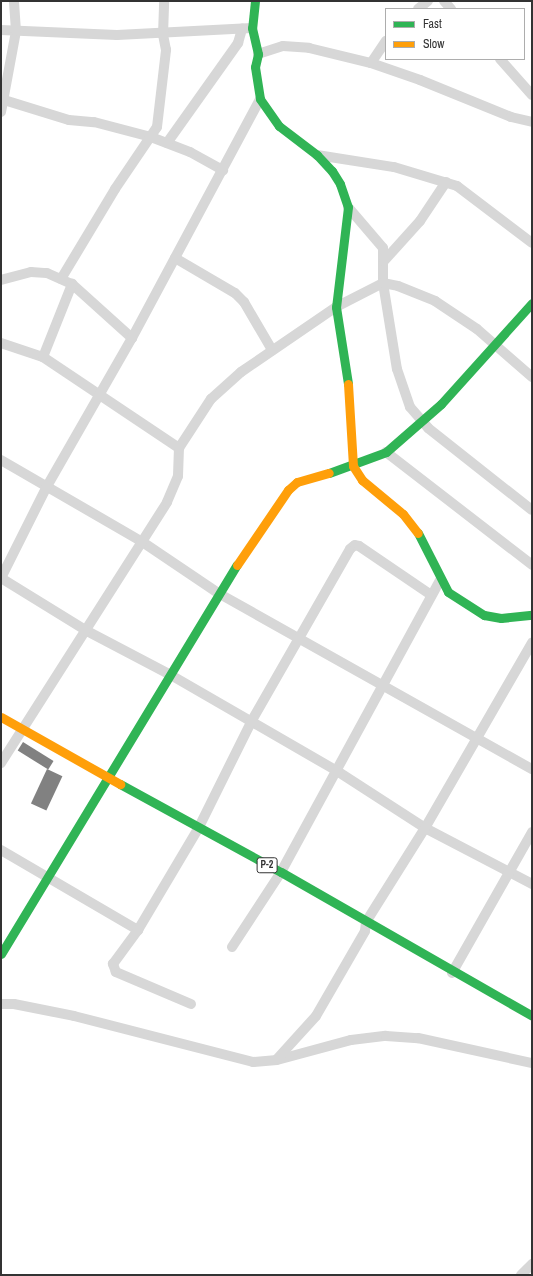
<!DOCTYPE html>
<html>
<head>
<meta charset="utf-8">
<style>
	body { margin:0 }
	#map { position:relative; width:533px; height:1276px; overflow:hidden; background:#fff; font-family:"Archivo Narrow",sans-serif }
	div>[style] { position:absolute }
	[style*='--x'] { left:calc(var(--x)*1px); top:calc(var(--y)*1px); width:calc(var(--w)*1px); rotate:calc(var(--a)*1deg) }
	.building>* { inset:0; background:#818181; transform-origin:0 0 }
	.street>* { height:10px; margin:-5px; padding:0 5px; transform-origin:5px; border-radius:5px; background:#d7d7d7 }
	.fast>* { height:9px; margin:-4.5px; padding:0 4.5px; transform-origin:4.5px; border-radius:4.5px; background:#30b455 }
	.slow>* { height:9px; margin:-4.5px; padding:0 4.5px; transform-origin:4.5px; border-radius:4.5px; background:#ff9f0a }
	span { translate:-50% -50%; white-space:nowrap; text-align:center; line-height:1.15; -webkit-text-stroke:4px #fff; paint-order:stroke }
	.shield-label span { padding:1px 3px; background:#fff; border:1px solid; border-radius:3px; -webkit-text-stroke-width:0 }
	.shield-label { font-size:10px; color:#333; font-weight:700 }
	.frame { position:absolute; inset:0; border:2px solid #333; pointer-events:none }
	.legend { position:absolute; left:385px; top:8px; width:140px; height:52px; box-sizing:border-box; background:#fff; border:1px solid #adadad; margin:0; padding:5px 7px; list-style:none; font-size:12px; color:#333 }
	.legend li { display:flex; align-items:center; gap:8px; height:20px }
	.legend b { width:20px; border:1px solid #adadad }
</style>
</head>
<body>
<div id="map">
	<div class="building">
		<div style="left:23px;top:742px;width:36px;height:10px;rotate:32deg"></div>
		<div style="left:47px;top:769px;width:17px;height:38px;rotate:25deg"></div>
	</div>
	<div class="street">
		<div style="--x:444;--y:1;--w:11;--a:49"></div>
		<div style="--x:418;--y:9;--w:13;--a:-39"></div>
		<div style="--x:1;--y:30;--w:116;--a:2.5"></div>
		<div style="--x:117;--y:35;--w:135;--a:-3"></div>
		<div style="--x:258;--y:54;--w:26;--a:-18"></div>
		<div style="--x:283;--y:46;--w:26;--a:4"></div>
		<div style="--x:309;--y:48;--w:64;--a:13.6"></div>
		<div style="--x:371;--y:63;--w:52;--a:19.1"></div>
		<div style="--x:420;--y:80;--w:98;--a:22.1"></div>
		<div style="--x:511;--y:117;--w:22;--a:13"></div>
		<div style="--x:500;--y:59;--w:48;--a:48.4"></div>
		<div style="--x:371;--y:63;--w:27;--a:-56"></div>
		<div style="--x:1;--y:99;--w:71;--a:17.2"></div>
		<div style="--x:69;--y:120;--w:25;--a:5"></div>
		<div style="--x:94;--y:122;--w:59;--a:14.7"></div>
		<div style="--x:151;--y:137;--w:42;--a:21"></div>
		<div style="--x:190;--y:152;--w:38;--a:29"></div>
		<div style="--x:1;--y:112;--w:82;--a:-79.5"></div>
		<div style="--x:16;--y:31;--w:30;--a:-94"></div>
		<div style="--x:167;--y:143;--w:123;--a:-54.6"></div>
		<div style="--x:238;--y:43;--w:15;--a:-74"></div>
		<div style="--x:317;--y:155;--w:78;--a:8.9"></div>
		<div style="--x:394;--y:167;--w:66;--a:16.8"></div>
		<div style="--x:457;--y:186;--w:94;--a:37.2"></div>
		<div style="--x:348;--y:207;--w:54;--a:49.5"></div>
		<div style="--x:383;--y:248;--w:35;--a:90"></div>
		<div style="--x:383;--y:283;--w:87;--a:80.8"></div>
		<div style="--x:397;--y:369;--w:40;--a:71.1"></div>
		<div style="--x:410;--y:407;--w:28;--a:49"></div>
		<div style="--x:428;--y:428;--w:132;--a:38.3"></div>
		<div style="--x:175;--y:258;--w:69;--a:30.3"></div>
		<div style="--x:235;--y:293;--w:13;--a:45"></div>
		<div style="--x:244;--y:302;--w:56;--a:59.7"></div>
		<div style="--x:384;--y:261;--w:54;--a:-48"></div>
		<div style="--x:420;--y:221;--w:47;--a:-56.3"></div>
		<div style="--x:61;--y:279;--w:105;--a:-59"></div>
		<div style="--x:115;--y:189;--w:75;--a:-55.9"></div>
		<div style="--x:157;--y:127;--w:78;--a:-83.3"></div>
		<div style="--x:166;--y:50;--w:15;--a:-101"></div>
		<div style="--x:163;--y:35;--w:34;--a:-88"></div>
		<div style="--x:1;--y:280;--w:31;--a:-15"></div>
		<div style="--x:31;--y:272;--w:16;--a:4"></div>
		<div style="--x:47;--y:273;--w:27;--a:24"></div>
		<div style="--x:72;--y:284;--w:81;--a:42"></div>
		<div style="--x:1;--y:343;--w:44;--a:18.4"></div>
		<div style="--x:43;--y:357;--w:164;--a:33.8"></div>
		<div style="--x:43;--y:357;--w:79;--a:-68.3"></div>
		<div style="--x:386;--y:452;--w:185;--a:37.7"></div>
		<div style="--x:1;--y:460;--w:162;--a:30.1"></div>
		<div style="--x:141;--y:541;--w:93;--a:34"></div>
		<div style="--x:218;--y:593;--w:360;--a:29.3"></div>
		<div style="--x:1;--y:578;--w:101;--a:31.6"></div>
		<div style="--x:87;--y:631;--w:93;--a:27.7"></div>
		<div style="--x:169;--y:674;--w:194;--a:30"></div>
		<div style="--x:337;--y:771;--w:105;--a:32.9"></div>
		<div style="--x:425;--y:828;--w:121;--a:27.6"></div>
		<div style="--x:1;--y:578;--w:101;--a:-63.4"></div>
		<div style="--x:46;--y:488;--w:173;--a:-60.2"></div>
		<div style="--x:132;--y:338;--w:271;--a:-61.8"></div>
		<div style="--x:1;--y:763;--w:309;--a:-57.5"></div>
		<div style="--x:167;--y:502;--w:28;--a:-67"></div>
		<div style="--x:178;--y:476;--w:28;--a:-88"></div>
		<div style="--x:179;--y:448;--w:59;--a:-56.9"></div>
		<div style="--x:211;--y:399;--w:40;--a:-42"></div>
		<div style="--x:241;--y:372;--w:115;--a:-34.4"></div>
		<div style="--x:336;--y:307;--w:53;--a:-27.1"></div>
		<div style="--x:383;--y:283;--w:15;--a:11"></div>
		<div style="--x:398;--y:286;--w:40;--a:22"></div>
		<div style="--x:435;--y:301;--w:50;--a:33.7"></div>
		<div style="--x:477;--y:329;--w:73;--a:41.1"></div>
		<div style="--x:1;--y:850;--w:159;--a:30.3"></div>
		<div style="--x:232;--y:947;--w:90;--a:-56.8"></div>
		<div style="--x:281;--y:872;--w:332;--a:-61.4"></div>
		<div style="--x:452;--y:973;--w:162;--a:-60.4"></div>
		<div style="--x:1;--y:1004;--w:13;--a:0"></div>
		<div style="--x:14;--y:1004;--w:61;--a:11.3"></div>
		<div style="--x:74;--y:1016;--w:185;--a:14.4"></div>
		<div style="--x:253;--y:1062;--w:24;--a:-5"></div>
		<div style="--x:277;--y:1060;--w:77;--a:-15.1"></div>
		<div style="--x:351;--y:1040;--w:35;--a:-7"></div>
		<div style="--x:386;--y:1036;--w:32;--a:4"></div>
		<div style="--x:418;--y:1038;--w:117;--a:12.4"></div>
		<div style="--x:191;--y:1004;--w:82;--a:-156.9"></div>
		<div style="--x:116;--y:972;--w:9;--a:-111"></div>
		<div style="--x:113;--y:964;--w:42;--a:-53.7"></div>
		<div style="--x:138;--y:930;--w:117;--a:-59.3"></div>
		<div style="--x:198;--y:829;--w:119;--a:-63.6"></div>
		<div style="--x:251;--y:722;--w:199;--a:-60.2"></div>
		<div style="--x:350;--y:549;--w:6;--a:-39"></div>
		<div style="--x:355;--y:545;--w:4;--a:14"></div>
		<div style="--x:359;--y:546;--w:87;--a:34.2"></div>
		<div style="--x:277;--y:1059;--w:58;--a:-47.8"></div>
		<div style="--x:316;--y:1016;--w:98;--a:-60"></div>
		<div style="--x:365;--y:931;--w:9;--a:-84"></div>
		<div style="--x:366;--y:922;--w:111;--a:-57.9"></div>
		<div style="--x:425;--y:828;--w:214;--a:-60"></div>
		<div style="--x:521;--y:1275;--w:16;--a:-45"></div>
	</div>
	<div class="fast">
		<div style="--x:255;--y:1;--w:27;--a:96"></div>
		<div style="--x:252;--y:28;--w:27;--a:77"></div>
		<div style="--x:258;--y:54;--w:13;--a:103"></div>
		<div style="--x:255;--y:67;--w:32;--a:81"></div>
		<div style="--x:260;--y:99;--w:33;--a:55"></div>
		<div style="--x:279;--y:126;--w:48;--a:37.3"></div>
		<div style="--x:317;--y:155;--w:22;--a:47"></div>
		<div style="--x:332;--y:171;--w:15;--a:58"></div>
		<div style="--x:340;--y:184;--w:24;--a:71"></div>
		<div style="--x:348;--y:207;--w:101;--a:96.8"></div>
		<div style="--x:336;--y:307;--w:78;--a:81.1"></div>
		<div style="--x:329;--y:473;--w:61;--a:-20.2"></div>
		<div style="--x:386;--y:452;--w:73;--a:-41.1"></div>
		<div style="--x:441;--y:404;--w:136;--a:-48"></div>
		<div style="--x:418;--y:533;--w:66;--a:63"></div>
		<div style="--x:448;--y:592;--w:43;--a:32.6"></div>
		<div style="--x:484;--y:615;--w:17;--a:10"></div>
		<div style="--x:501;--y:618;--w:31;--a:-6"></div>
		<div style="--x:120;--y:784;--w:183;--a:28.7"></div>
		<div style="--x:281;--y:872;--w:289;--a:29.8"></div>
		<div style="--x:1;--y:954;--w:455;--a:-58.8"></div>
	</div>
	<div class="slow">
		<div style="--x:348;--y:384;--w:82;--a:86.5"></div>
		<div style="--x:353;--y:466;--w:17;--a:57"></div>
		<div style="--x:362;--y:480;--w:53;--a:39.7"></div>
		<div style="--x:403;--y:514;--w:24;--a:52"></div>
		<div style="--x:237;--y:565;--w:91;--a:-55.8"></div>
		<div style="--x:288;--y:490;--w:12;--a:-42"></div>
		<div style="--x:297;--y:482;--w:33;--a:-16"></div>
		<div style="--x:1;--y:717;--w:137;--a:29.4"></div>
	</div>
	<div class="shield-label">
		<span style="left:267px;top:865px">P-2</span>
	</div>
	<div class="frame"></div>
	<ul class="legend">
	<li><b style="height:5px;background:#30b455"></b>Fast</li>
	<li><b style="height:5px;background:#ff9f0a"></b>Slow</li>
	</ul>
</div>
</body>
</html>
